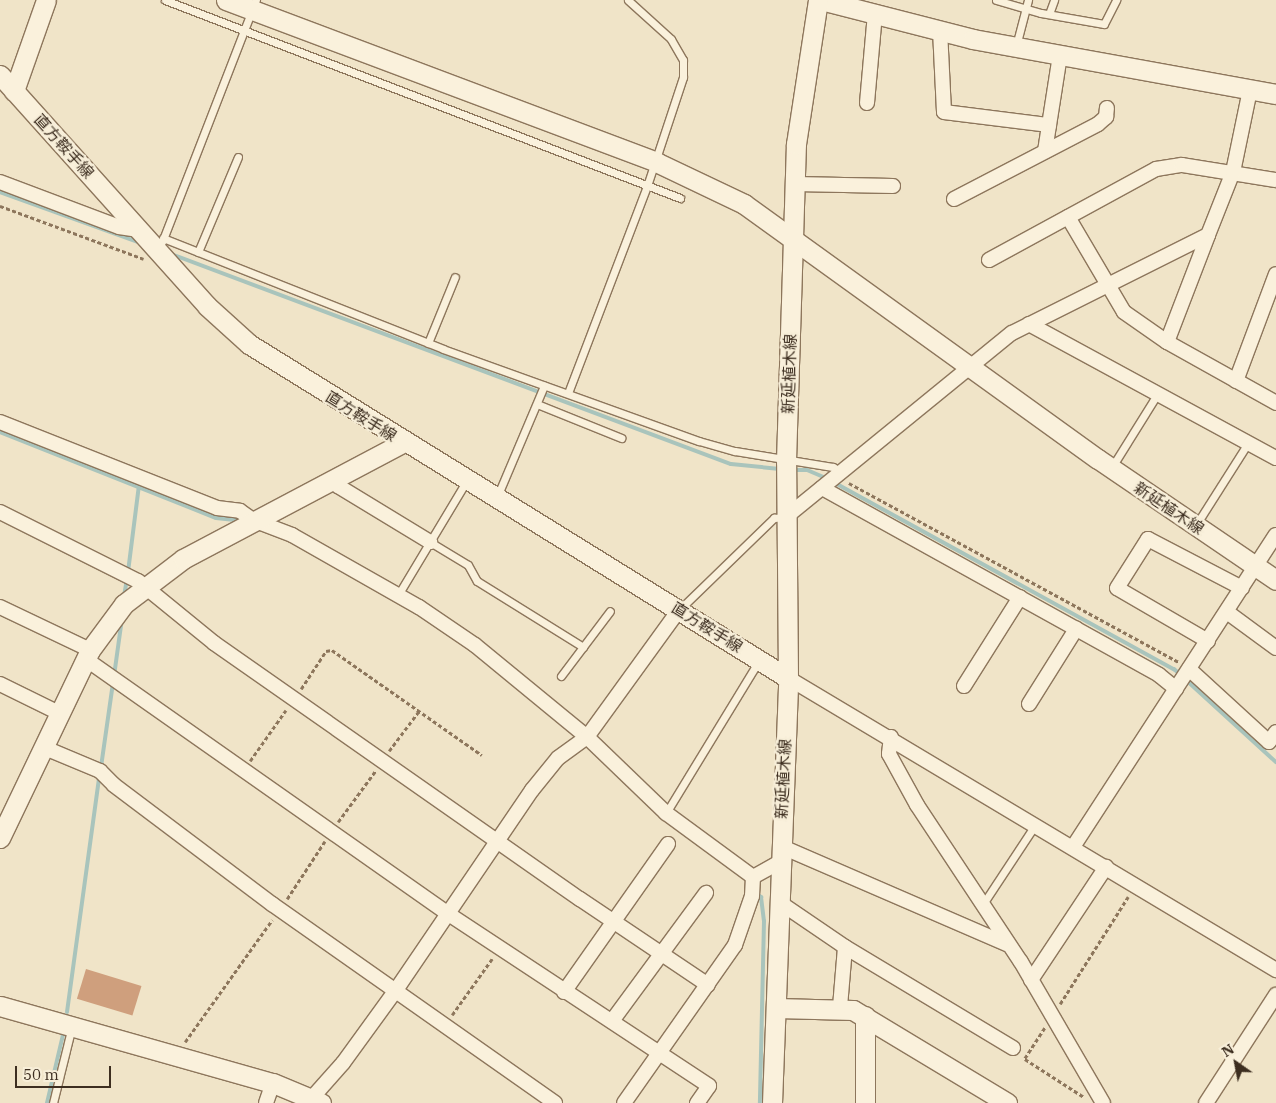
<!DOCTYPE html>
<html>
<head>
<meta charset="utf-8">
<style>
	body { margin:0 }
	#map { position:relative; width:1276px; height:1103px; overflow:hidden; background:#f0e4c8; font-family:"IBM Plex Serif","Noto Sans JP",serif }
	div>[style] { position:absolute }
	[style*='--x'] { left:calc(var(--x)*1px); top:calc(var(--y)*1px); width:calc(var(--w)*1px); rotate:calc(var(--a)*1deg) }
	.stream>* { height:4px; margin:-2px; padding:0 2px; transform-origin:2px; border-radius:2px; background:#a9c4bc }
	.building>* { inset:0; background:#cf9f7d; transform-origin:0 0 }
	.path>* { height:2.5px; margin-top:-1.25px; transform-origin:0; background:repeating-linear-gradient(90deg,#8d765c 0 4px,transparent 0 6.5px) }
	.roads { filter:drop-shadow(1px 0 #8d765c) drop-shadow(-1px 0 #8d765c) drop-shadow(0 1px #8d765c) drop-shadow(0 -1px #8d765c) }
	.lane>* { height:7px; margin:-3.5px; padding:0 3.5px; transform-origin:3.5px; border-radius:3.5px; background:#faf1dc }
	.street>* { height:14px; margin:-7px; padding:0 7px; transform-origin:7px; border-radius:7px; background:#faf1dc }
	.secondary>* { height:19px; margin:-9.5px; padding:0 9.5px; transform-origin:9.5px; border-radius:9.5px; background:#faf1dc }
	span { translate:-50% -50%; white-space:nowrap; text-align:center; line-height:1.15; -webkit-text-stroke:4.5px #f7eed8; paint-order:stroke }
	.street-label { font-size:16px; color:#3d2e20 }
	.north { position:absolute; left:1211px; top:1038px; width:50px; height:50px; -webkit-text-stroke:4px #f7eed8; paint-order:stroke; rotate:327deg; font-size:14px; font-weight:700; line-height:20px; text-align:center; color:#3d2e20 }
	.north::after { content:''; display:block; margin:auto; width:18px; height:22px; background:#3d2e20; clip-path:polygon(50% 0,100% 100%,50% 72%,0 100%) }
	.scale { position:absolute; left:15px; top:1066px; width:96px; height:22px; box-sizing:border-box; border:2px solid #3d2e20; border-top:0; padding-left:6px; font-size:15px; line-height:18px; white-space:nowrap; color:#3d2e20; -webkit-text-stroke:4px #f7eed8; paint-order:stroke }
</style>
</head>
<body>
<div id="map">
	<div class="stream">
		<div style="--x:0;--y:192;--w:150;--a:19.9"></div>
		<div style="--x:171;--y:254;--w:598;--a:20.56"></div>
		<div style="--x:731;--y:464;--w:49;--a:5.8"></div>
		<div style="--x:0;--y:432;--w:232;--a:21.7"></div>
		<div style="--x:216;--y:518;--w:19;--a:6"></div>
		<div style="--x:792;--y:470;--w:15;--a:0"></div>
		<div style="--x:807;--y:470;--w:23;--a:23"></div>
		<div style="--x:835;--y:483;--w:387;--a:28.8"></div>
		<div style="--x:1174;--y:669;--w:138;--a:42.4"></div>
		<div style="--x:128;--y:572;--w:88;--a:-82.8"></div>
		<div style="--x:124;--y:596;--w:17;--a:-80"></div>
		<div style="--x:114;--y:676;--w:59;--a:-82.1"></div>
		<div style="--x:101;--y:767;--w:85;--a:-81.9"></div>
		<div style="--x:758;--y:895;--w:4;--a:34"></div>
		<div style="--x:761;--y:897;--w:24;--a:83"></div>
		<div style="--x:764;--y:921;--w:182;--a:91.3"></div>
		<div style="--x:67;--y:1012;--w:237;--a:-82.2"></div>
		<div style="--x:47;--y:1103;--w:70;--a:-76.8"></div>
	</div>
	<div class="building">
		<div style="left:86px;top:969px;width:58px;height:31px;rotate:17deg"></div>
	</div>
	<div class="path">
		<div style="--x:0;--y:206;--w:153;--a:20.2"></div>
		<div style="--x:849;--y:483;--w:375;--a:28.5"></div>
		<div style="--x:301;--y:689;--w:45;--a:-56.7"></div>
		<div style="--x:326;--y:651;--w:6;--a:-9"></div>
		<div style="--x:332;--y:650;--w:183;--a:35"></div>
		<div style="--x:389;--y:751;--w:50;--a:-53.1"></div>
		<div style="--x:250;--y:761;--w:62;--a:-54.8"></div>
		<div style="--x:338;--y:822;--w:64;--a:-53.8"></div>
		<div style="--x:287;--y:899;--w:69;--a:-56.8"></div>
		<div style="--x:1060;--y:1004;--w:127;--a:-57.6"></div>
		<div style="--x:452;--y:1015;--w:69;--a:-54.5"></div>
		<div style="--x:1045;--y:1028;--w:37;--a:123"></div>
		<div style="--x:1025;--y:1059;--w:70;--a:32.8"></div>
		<div style="--x:185;--y:1042;--w:150;--a:-54.5"></div>
	</div>
	<div class="roads">
		<div class="lane">
			<div style="--x:165;--y:0;--w:552;--a:21.03"></div>
			<div style="--x:996;--y:0;--w:47;--a:16.1"></div>
			<div style="--x:1041;--y:13;--w:64;--a:9.9"></div>
			<div style="--x:1104;--y:24;--w:27;--a:-63"></div>
			<div style="--x:1049;--y:14;--w:15;--a:-70"></div>
			<div style="--x:1016;--y:46;--w:48;--a:-75.4"></div>
			<div style="--x:163;--y:238;--w:301;--a:21.6"></div>
			<div style="--x:443;--y:349;--w:272;--a:19.8"></div>
			<div style="--x:699;--y:441;--w:37;--a:16"></div>
			<div style="--x:735;--y:451;--w:99;--a:9.3"></div>
			<div style="--x:833;--y:467;--w:9;--a:32"></div>
			<div style="--x:162;--y:242;--w:260;--a:-68.8"></div>
			<div style="--x:198;--y:252;--w:103;--a:-67.2"></div>
			<div style="--x:428;--y:343;--w:71;--a:-67.8"></div>
			<div style="--x:568;--y:393;--w:222;--a:-69.1"></div>
			<div style="--x:647;--y:186;--w:115;--a:-71.7"></div>
			<div style="--x:683;--y:77;--w:17;--a:-90"></div>
			<div style="--x:683;--y:60;--w:24;--a:-120"></div>
			<div style="--x:671;--y:39;--w:58;--a:-137.8"></div>
			<div style="--x:537;--y:404;--w:91;--a:22"></div>
			<div style="--x:1112;--y:467;--w:87;--a:-58.1"></div>
			<div style="--x:497;--y:497;--w:121;--a:-67.1"></div>
			<div style="--x:1196;--y:525;--w:97;--a:-57.6"></div>
			<div style="--x:430;--y:542;--w:44;--a:31.2"></div>
			<div style="--x:468;--y:565;--w:18;--a:61"></div>
			<div style="--x:477;--y:581;--w:125;--a:31.9"></div>
			<div style="--x:398;--y:595;--w:134;--a:-59"></div>
			<div style="--x:680;--y:609;--w:131;--a:-44.1"></div>
			<div style="--x:774;--y:518;--w:11;--a:-5"></div>
			<div style="--x:561;--y:676;--w:81;--a:-53"></div>
			<div style="--x:666;--y:813;--w:177;--a:-58.6"></div>
			<div style="--x:983;--y:904;--w:95;--a:-56.6"></div>
			<div style="--x:53;--y:1103;--w:79;--a:-76.1"></div>
		</div>
		<div class="street">
			<div style="--x:940;--y:30;--w:82;--a:87.2"></div>
			<div style="--x:944;--y:112;--w:106;--a:7.1"></div>
			<div style="--x:867;--y:103;--w:89;--a:-84.9"></div>
			<div style="--x:1045;--y:151;--w:97;--a:-81.1"></div>
			<div style="--x:0;--y:182;--w:127;--a:20.7"></div>
			<div style="--x:119;--y:227;--w:20;--a:9"></div>
			<div style="--x:795;--y:184;--w:98;--a:1.2"></div>
			<div style="--x:954;--y:199;--w:162;--a:-27.5"></div>
			<div style="--x:1098;--y:124;--w:11;--a:-41"></div>
			<div style="--x:1106;--y:117;--w:9;--a:-84"></div>
			<div style="--x:1068;--y:217;--w:110;--a:59.5"></div>
			<div style="--x:1124;--y:312;--w:52;--a:34.9"></div>
			<div style="--x:1167;--y:342;--w:125;--a:29.2"></div>
			<div style="--x:989;--y:260;--w:190;--a:-28.6"></div>
			<div style="--x:1156;--y:169;--w:26;--a:-9"></div>
			<div style="--x:1182;--y:165;--w:95;--a:9.1"></div>
			<div style="--x:1029;--y:324;--w:281;--a:28.5"></div>
			<div style="--x:1167;--y:342;--w:115;--a:-69"></div>
			<div style="--x:1236;--y:381;--w:114;--a:-69.5"></div>
			<div style="--x:0;--y:422;--w:233;--a:21.6"></div>
			<div style="--x:217;--y:508;--w:23;--a:7"></div>
			<div style="--x:240;--y:511;--w:16;--a:35"></div>
			<div style="--x:253;--y:520;--w:42;--a:21"></div>
			<div style="--x:292;--y:535;--w:146;--a:29.6"></div>
			<div style="--x:419;--y:607;--w:68;--a:34.2"></div>
			<div style="--x:475;--y:645;--w:145;--a:39.4"></div>
			<div style="--x:587;--y:737;--w:110;--a:43.9"></div>
			<div style="--x:666;--y:813;--w:108;--a:36.3"></div>
			<div style="--x:333;--y:479;--w:9;--a:54"></div>
			<div style="--x:338;--y:486;--w:108;--a:31.3"></div>
			<div style="--x:822;--y:488;--w:385;--a:29"></div>
			<div style="--x:1159;--y:675;--w:22;--a:39"></div>
			<div style="--x:0;--y:512;--w:154;--a:26.6"></div>
			<div style="--x:138;--y:581;--w:98;--a:39.2"></div>
			<div style="--x:214;--y:643;--w:447;--a:35"></div>
			<div style="--x:580;--y:899;--w:154;--a:33.9"></div>
			<div style="--x:786;--y:517;--w:291;--a:-39.2"></div>
			<div style="--x:1012;--y:333;--w:219;--a:-26.6"></div>
			<div style="--x:1208;--y:235;--w:68;--a:-68.4"></div>
			<div style="--x:1233;--y:172;--w:84;--a:-78.3"></div>
			<div style="--x:0;--y:607;--w:100;--a:25.5"></div>
			<div style="--x:1227;--y:612;--w:61;--a:36.3"></div>
			<div style="--x:1208;--y:641;--w:105;--a:-149.8"></div>
			<div style="--x:1117;--y:588;--w:58;--a:-57.7"></div>
			<div style="--x:1148;--y:539;--w:106;--a:27.5"></div>
			<div style="--x:87;--y:660;--w:440;--a:35.1"></div>
			<div style="--x:447;--y:913;--w:314;--a:33.4"></div>
			<div style="--x:709;--y:1086;--w:21;--a:125"></div>
			<div style="--x:1189;--y:669;--w:108;--a:42.4"></div>
			<div style="--x:1269;--y:742;--w:12;--a:-55"></div>
			<div style="--x:788;--y:678;--w:569;--a:30.89"></div>
			<div style="--x:0;--y:684;--w:68;--a:26.2"></div>
			<div style="--x:964;--y:686;--w:105;--a:-57.8"></div>
			<div style="--x:1029;--y:704;--w:89;--a:-57.9"></div>
			<div style="--x:891;--y:737;--w:17;--a:97"></div>
			<div style="--x:889;--y:754;--w:58;--a:61.2"></div>
			<div style="--x:917;--y:805;--w:188;--a:56.5"></div>
			<div style="--x:1021;--y:962;--w:163;--a:59.8"></div>
			<div style="--x:45;--y:748;--w:60;--a:22.7"></div>
			<div style="--x:100;--y:771;--w:20;--a:45"></div>
			<div style="--x:114;--y:785;--w:198;--a:37"></div>
			<div style="--x:272;--y:904;--w:346;--a:35.1"></div>
			<div style="--x:780;--y:846;--w:247;--a:23.4"></div>
			<div style="--x:1073;--y:847;--w:372;--a:-57"></div>
			<div style="--x:779;--y:902;--w:80;--a:34.3"></div>
			<div style="--x:845;--y:947;--w:196;--a:31"></div>
			<div style="--x:1031;--y:980;--w:136;--a:-56.4"></div>
			<div style="--x:564;--y:992;--w:181;--a:-54.9"></div>
			<div style="--x:840;--y:1007;--w:60;--a:-85.2"></div>
			<div style="--x:612;--y:1021;--w:159;--a:-53.7"></div>
			<div style="--x:311;--y:1099;--w:48;--a:-48.4"></div>
			<div style="--x:343;--y:1063;--w:90;--a:-54"></div>
			<div style="--x:396;--y:990;--w:242;--a:-55.8"></div>
			<div style="--x:532;--y:790;--w:41;--a:-50.9"></div>
			<div style="--x:558;--y:758;--w:36;--a:-36"></div>
			<div style="--x:587;--y:737;--w:157;--a:-54.1"></div>
			<div style="--x:266;--y:1103;--w:21;--a:-71"></div>
			<div style="--x:624;--y:1103;--w:193;--a:-54.9"></div>
			<div style="--x:735;--y:945;--w:52;--a:-70.9"></div>
			<div style="--x:752;--y:896;--w:19;--a:-87"></div>
			<div style="--x:753;--y:877;--w:31;--a:-29"></div>
			<div style="--x:1206;--y:1103;--w:129;--a:-57.1"></div>
		</div>
		<div class="secondary">
			<div style="--x:226;--y:0;--w:460;--a:20.6"></div>
			<div style="--x:656;--y:162;--w:98;--a:25.5"></div>
			<div style="--x:744;--y:204;--w:436;--a:35.8"></div>
			<div style="--x:1098;--y:459;--w:215;--a:34.2"></div>
			<div style="--x:821;--y:0;--w:157;--a:14.4"></div>
			<div style="--x:973;--y:39;--w:308;--a:10.3"></div>
			<div style="--x:0;--y:75;--w:310;--a:48.1"></div>
			<div style="--x:207;--y:306;--w:57;--a:42.1"></div>
			<div style="--x:249;--y:344;--w:634;--a:31.79"></div>
			<div style="--x:14;--y:91;--w:96;--a:-70.6"></div>
			<div style="--x:0;--y:838;--w:208;--a:-64.4"></div>
			<div style="--x:90;--y:650;--w:57;--a:-53.5"></div>
			<div style="--x:124;--y:604;--w:74;--a:-37.3"></div>
			<div style="--x:183;--y:559;--w:250;--a:-27.9"></div>
			<div style="--x:0;--y:1006;--w:284;--a:15.8"></div>
			<div style="--x:273;--y:1083;--w:52;--a:22.6"></div>
			<div style="--x:776;--y:1008;--w:77;--a:1.5"></div>
			<div style="--x:853;--y:1010;--w:180;--a:31.1"></div>
			<div style="--x:865;--y:1016;--w:87;--a:90"></div>
			<div style="--x:772;--y:1103;--w:425;--a:-87.8"></div>
			<div style="--x:788;--y:678;--w:217;--a:-90.5"></div>
			<div style="--x:786;--y:461;--w:317;--a:-88.2"></div>
			<div style="--x:796;--y:144;--w:146;--a:-81.3"></div>
		</div>
	</div>
	<div class="street-label">
		<span style="left:64px;top:146px;rotate:48deg">直方鞍手線</span>
		<span style="left:789px;top:374px;rotate:-88deg">新延植木線</span>
		<span style="left:361px;top:416px;rotate:32deg">直方鞍手線</span>
		<span style="left:1169px;top:508px;rotate:34deg">新延植木線</span>
		<span style="left:707px;top:627px;rotate:32deg">直方鞍手線</span>
		<span style="left:783px;top:779px;rotate:-87deg">新延植木線</span>
	</div>
	<div class="north">N</div>
	<div class="scale">50 m</div>
</div>
</body>
</html>
